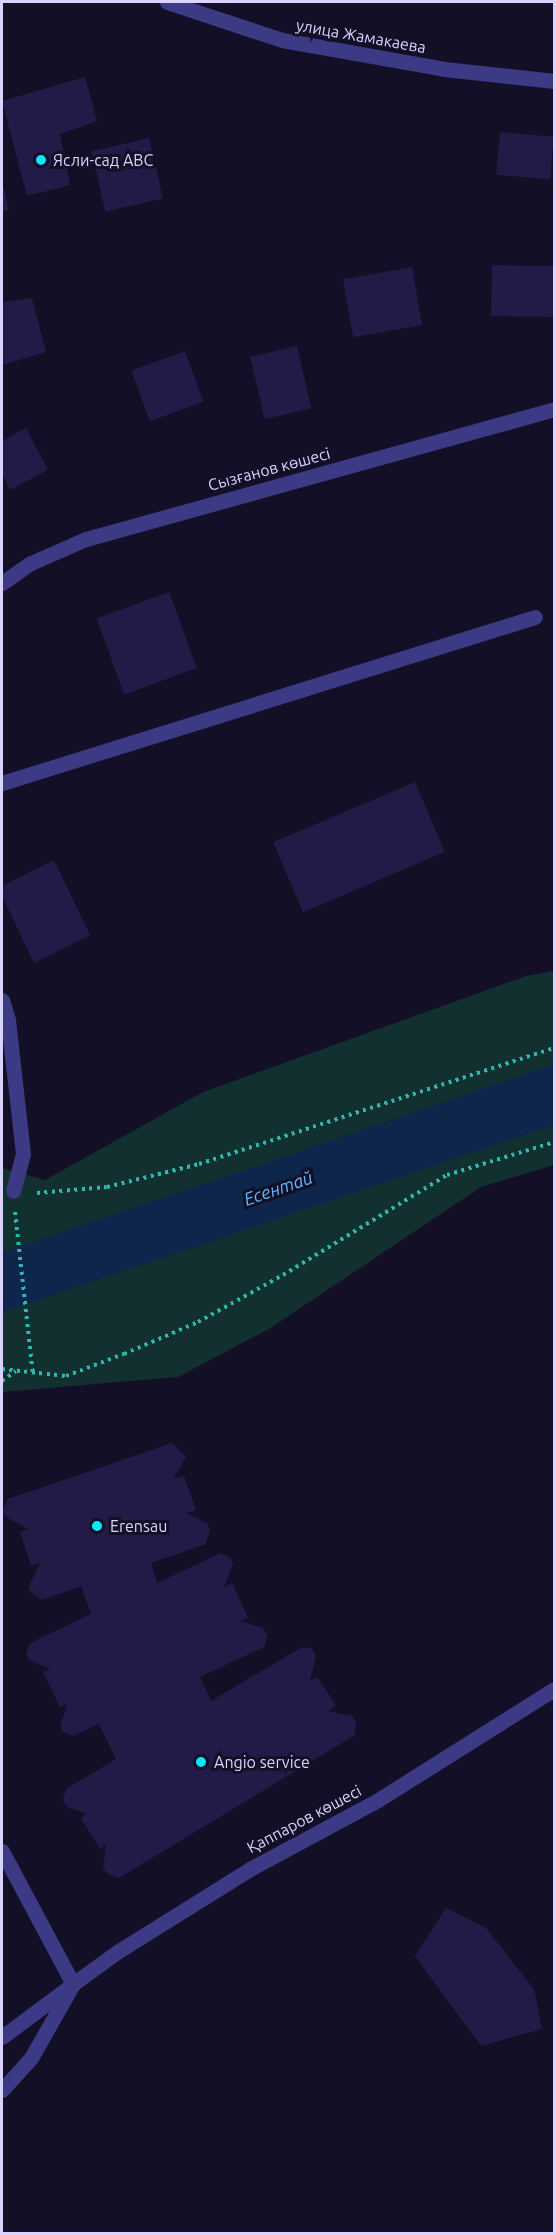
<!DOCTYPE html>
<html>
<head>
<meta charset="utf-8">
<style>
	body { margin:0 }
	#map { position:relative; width:556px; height:2235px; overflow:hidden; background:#130f26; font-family:Ubuntu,sans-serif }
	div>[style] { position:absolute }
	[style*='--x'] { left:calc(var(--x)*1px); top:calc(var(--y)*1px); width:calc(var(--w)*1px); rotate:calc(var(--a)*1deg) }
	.green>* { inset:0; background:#12302f }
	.river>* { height:57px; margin:-28.5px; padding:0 28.5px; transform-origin:28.5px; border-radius:28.5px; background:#0e264b }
	.building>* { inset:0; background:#231b47; transform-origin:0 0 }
	.path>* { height:4px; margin-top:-2px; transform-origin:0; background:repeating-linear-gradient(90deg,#2fb8ae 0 3px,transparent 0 7.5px) }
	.service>* { height:15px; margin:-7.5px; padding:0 7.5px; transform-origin:7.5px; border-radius:7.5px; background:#3c3a85 }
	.minor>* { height:15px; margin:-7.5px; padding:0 7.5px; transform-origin:7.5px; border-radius:7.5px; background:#3c3a85 }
	.tertiary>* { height:15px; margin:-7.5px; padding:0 7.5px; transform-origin:7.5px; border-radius:7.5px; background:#3c3a85 }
	.dots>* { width:16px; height:16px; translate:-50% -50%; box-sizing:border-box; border:3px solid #130f26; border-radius:50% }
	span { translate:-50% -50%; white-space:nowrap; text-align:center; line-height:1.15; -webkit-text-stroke:6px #130f26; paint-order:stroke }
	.street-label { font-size:16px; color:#d9d4ff }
	.poi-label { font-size:16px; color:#d9d4ff }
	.left { translate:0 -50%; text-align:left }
	.water-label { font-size:18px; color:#62b9ff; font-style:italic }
	.frame { position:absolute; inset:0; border:3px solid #d9d4ff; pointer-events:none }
</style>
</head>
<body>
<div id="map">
	<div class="green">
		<div style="clip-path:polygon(554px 971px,554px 1165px,481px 1187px,269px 1329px,178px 1377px,2px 1392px,2px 1168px,45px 1180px,203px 1092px,526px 976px)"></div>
	</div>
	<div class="river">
		<div style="--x:2;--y:1282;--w:583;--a:-18.81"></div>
	</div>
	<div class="building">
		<div style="clip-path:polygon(85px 77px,97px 121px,60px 134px,70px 185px,27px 196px,2px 101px)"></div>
		<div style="left:500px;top:132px;width:54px;height:43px;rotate:5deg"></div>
		<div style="left:149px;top:138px;width:62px;height:59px;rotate:77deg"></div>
		<div style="clip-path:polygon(2px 181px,9px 210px,2px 212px)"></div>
		<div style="left:492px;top:265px;width:62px;height:51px;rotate:1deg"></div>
		<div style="left:412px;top:267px;width:59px;height:70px;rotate:80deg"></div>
		<div style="clip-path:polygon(32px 298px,46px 352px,2px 365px,2px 302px)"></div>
		<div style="left:297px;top:346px;width:64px;height:48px;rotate:77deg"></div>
		<div style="left:185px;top:351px;width:54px;height:57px;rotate:70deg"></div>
		<div style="clip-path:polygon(26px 428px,48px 470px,10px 490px,2px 474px,2px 441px)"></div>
		<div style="left:169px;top:592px;width:81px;height:77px;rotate:70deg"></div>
		<div style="left:415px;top:782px;width:76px;height:154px;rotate:67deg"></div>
		<div style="clip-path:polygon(54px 860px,90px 935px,34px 963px,2px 896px,2px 886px)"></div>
		<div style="clip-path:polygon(172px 1443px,186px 1457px,173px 1479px,184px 1476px,196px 1510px,186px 1513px,208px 1524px,210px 1530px,206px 1544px,151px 1563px,157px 1583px,221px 1553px,231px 1558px,233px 1564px,224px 1587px,232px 1583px,248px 1618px,240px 1621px,263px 1628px,267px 1637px,264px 1647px,200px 1677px,211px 1701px,302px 1647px,312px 1649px,316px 1656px,310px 1681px,318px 1677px,336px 1706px,328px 1711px,352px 1716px,356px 1723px,355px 1735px,119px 1878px,107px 1874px,103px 1867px,106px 1845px,100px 1849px,81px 1818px,87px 1814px,67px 1807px,63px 1800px,66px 1789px,116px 1759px,99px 1724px,73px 1736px,62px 1731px,60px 1726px,67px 1704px,60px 1707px,43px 1672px,51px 1669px,29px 1660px,26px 1654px,30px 1643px,91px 1614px,81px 1586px,42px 1600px,31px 1592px,29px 1586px,40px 1563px,31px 1565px,20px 1532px,28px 1529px,6px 1517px,3px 1510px,8px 1499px)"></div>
		<div style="clip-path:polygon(446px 1908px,486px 1928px,534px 1989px,542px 2029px,481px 2046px,415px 1956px)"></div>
	</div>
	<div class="path">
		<div style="--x:37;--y:1193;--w:70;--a:-4.9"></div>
		<div style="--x:107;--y:1187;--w:95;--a:-14"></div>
		<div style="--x:199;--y:1164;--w:373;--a:-18.1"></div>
		<div style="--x:15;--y:1212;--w:163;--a:83.7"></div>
		<div style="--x:2;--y:1369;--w:64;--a:6.2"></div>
		<div style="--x:66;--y:1376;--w:62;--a:-20.8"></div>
		<div style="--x:124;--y:1354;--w:81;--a:-23.4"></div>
		<div style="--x:198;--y:1322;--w:97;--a:-28.9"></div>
		<div style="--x:283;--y:1275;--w:192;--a:-31.4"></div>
		<div style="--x:447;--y:1175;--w:112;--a:-17.1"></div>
		<div style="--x:2;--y:1381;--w:17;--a:-36"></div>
	</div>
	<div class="service">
		<div style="--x:2;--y:1000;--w:21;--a:73"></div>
		<div style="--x:8;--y:1020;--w:135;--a:83.6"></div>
		<div style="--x:23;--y:1154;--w:38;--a:105"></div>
		<div style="--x:2;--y:1851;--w:151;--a:61.9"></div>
	</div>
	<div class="minor">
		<div style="--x:2;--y:583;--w:35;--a:-35"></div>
		<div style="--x:31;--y:563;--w:60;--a:-23.6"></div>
		<div style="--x:86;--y:539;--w:486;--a:-15.5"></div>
		<div style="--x:2;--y:783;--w:558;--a:-17.3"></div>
		<div style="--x:2;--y:2037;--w:89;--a:-36.7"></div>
	</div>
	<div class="tertiary">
		<div style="--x:167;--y:2;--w:121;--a:18.3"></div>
		<div style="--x:282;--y:40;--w:165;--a:10.1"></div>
		<div style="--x:444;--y:69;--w:111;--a:6.2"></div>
		<div style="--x:2;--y:2090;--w:43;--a:-47.8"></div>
		<div style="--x:31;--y:2058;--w:85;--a:-60.4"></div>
		<div style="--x:73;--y:1984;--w:54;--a:-36"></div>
		<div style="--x:117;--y:1952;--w:157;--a:-32"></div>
		<div style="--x:250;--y:1869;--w:145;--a:-28.3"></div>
		<div style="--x:378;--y:1800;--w:208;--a:-32.2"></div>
	</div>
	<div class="dots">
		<div style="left:41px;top:160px;background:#01e9fe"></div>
		<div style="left:97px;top:1526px;background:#01e9fe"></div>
		<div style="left:201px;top:1762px;background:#01e9fe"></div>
	</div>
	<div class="street-label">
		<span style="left:361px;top:36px;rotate:10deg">улица Жамакаева</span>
		<span style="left:269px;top:469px;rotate:-15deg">Сызғанов көшесі</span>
		<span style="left:304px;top:1819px;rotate:-28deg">Қаппаров көшесі</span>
	</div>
	<div class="poi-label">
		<span class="left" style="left:53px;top:160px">Ясли-сад ABC</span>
		<span class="left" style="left:110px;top:1526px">Erensau</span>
		<span class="left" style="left:214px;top:1762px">Angio service</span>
	</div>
	<div class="water-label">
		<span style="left:278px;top:1188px;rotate:-19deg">Есентай</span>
	</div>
	<div class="frame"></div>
</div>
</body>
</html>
